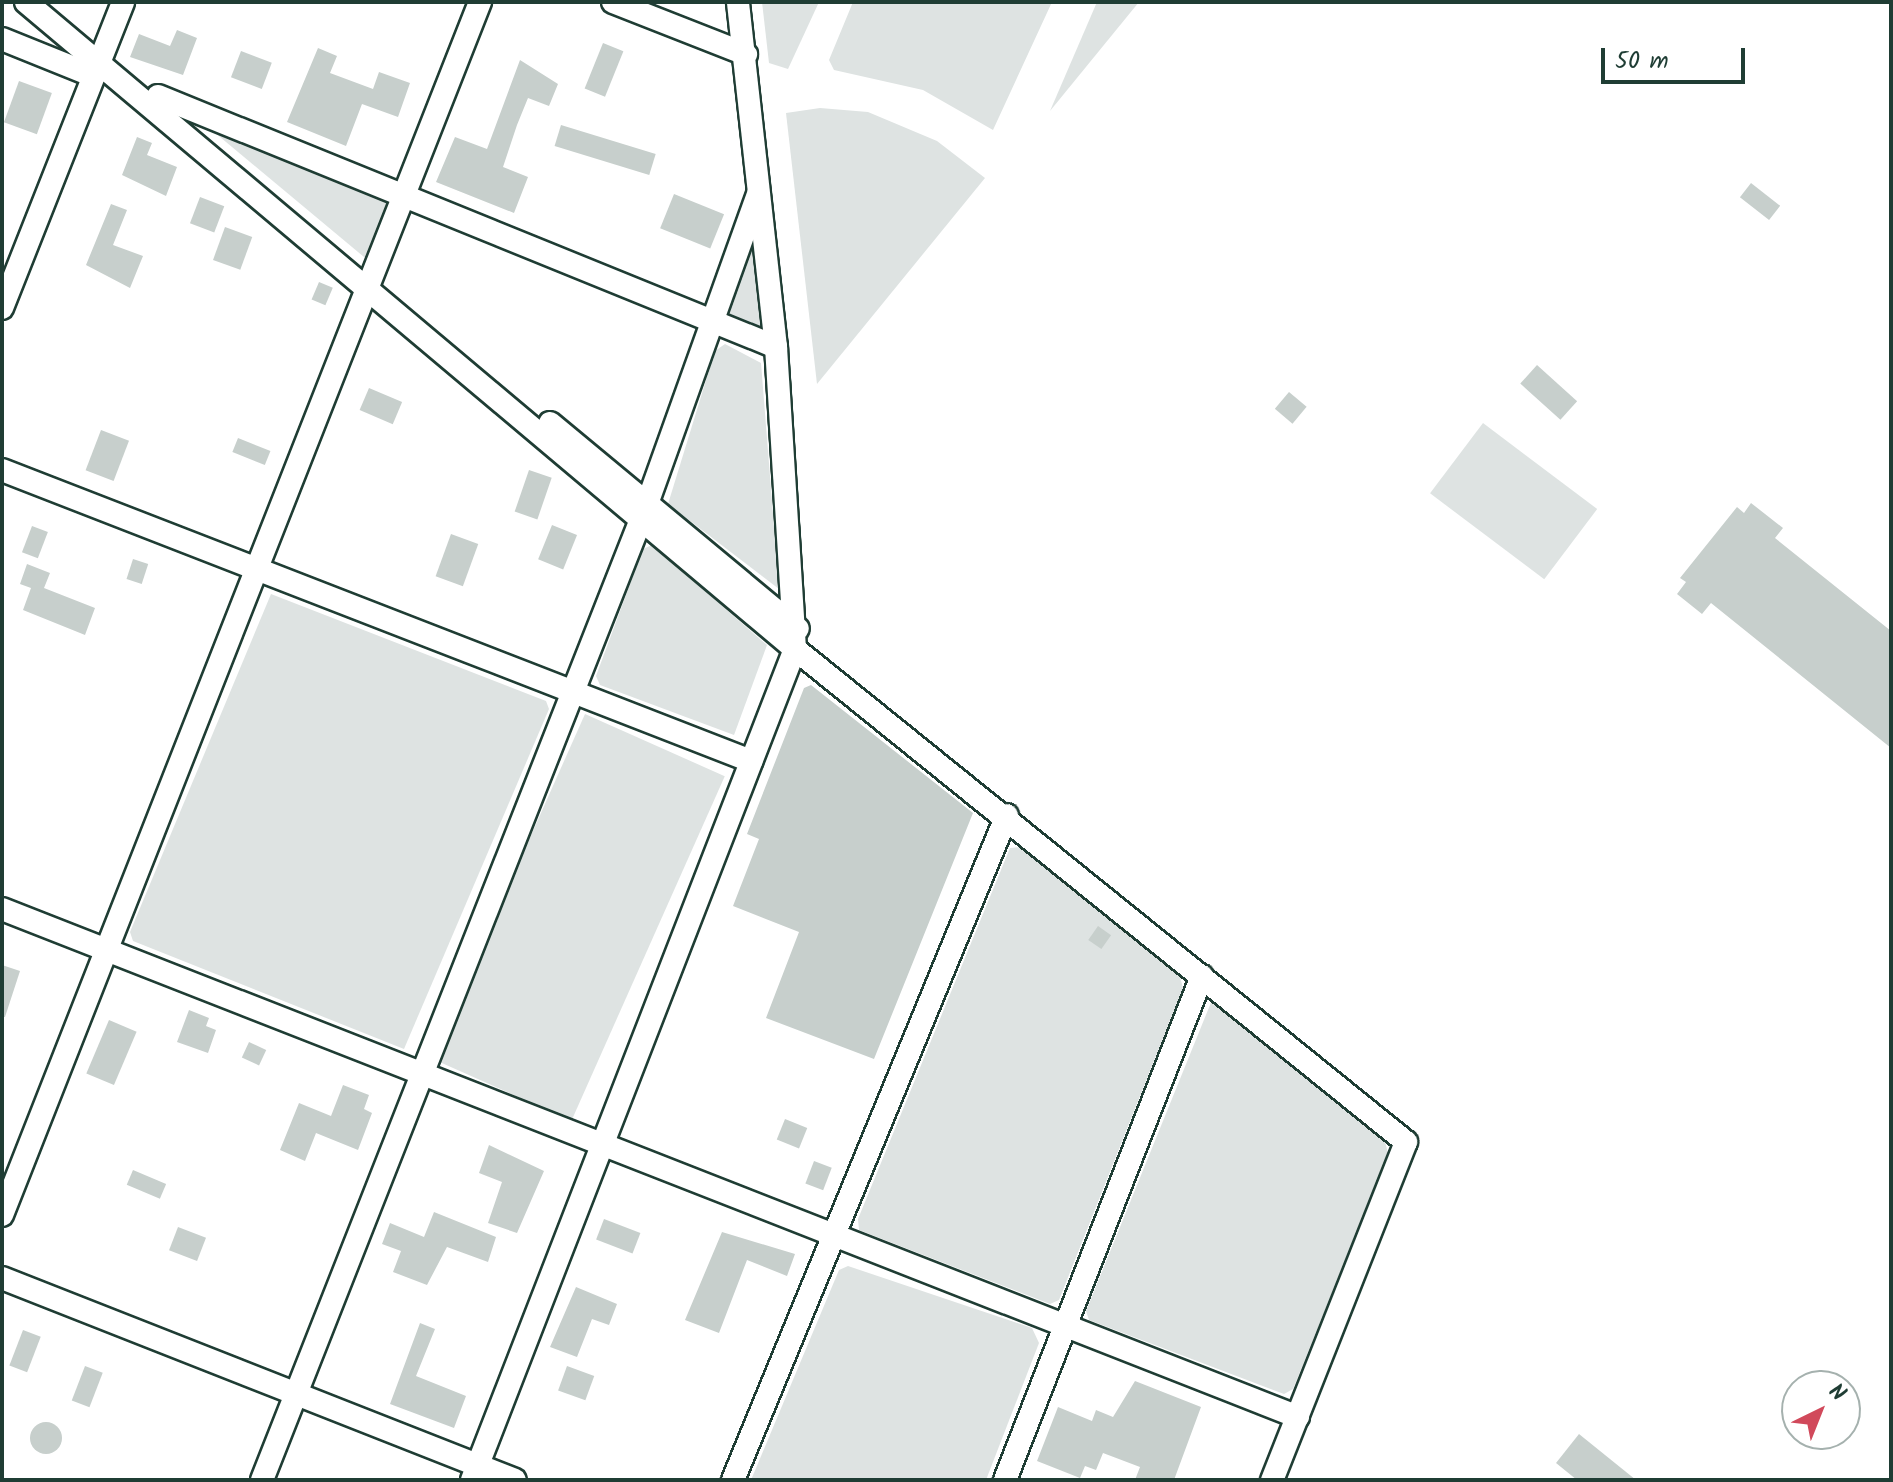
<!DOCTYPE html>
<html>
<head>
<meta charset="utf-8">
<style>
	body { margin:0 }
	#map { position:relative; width:1893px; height:1482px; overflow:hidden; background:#fff; font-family:Kalam,sans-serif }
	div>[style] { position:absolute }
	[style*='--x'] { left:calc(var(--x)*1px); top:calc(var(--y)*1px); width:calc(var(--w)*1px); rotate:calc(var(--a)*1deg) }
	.green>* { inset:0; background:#dee3e2; transform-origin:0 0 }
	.building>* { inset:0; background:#c7cfcc; transform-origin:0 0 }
	.round { border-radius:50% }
	.roads { filter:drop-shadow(2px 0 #1f3d34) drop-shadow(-2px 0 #1f3d34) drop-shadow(0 2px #1f3d34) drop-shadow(0 -2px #1f3d34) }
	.minor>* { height:22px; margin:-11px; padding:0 11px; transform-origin:11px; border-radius:11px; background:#fff }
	span { translate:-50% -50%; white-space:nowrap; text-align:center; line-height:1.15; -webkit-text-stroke:8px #fff; paint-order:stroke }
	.frame { position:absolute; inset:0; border:4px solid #1f3d34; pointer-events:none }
	.north { position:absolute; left:1781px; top:1370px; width:80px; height:80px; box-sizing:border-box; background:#fff; border:2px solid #a5b1ae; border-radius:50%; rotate:43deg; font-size:22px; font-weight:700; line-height:32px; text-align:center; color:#1f3d34 }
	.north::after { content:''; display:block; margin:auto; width:28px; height:36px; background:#d1495b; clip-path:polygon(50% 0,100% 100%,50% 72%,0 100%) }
	.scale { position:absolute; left:1601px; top:48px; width:144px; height:36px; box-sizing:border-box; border:4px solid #1f3d34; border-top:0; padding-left:10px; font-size:24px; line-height:28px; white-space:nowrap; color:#1f3d34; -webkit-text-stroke:6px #fff; paint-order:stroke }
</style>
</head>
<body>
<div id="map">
	<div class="green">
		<div style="clip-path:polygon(762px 2px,819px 2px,788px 69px,769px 63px)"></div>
		<div style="clip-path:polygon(853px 2px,1052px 2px,993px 130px,923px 90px,834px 70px,829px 60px)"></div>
		<div style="clip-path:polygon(1097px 2px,1139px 2px,1050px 111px)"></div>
		<div style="clip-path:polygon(820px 108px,868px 112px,937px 141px,985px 178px,817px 384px,786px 113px)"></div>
		<div style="clip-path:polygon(208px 127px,387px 201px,369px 258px,364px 257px)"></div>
		<div style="clip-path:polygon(755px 233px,763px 325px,762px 328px,725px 313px)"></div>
		<div style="clip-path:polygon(725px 344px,761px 363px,779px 589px,668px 504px,715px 351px)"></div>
		<div style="left:1483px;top:423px;width:143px;height:88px;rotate:37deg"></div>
		<div style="clip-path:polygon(652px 545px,767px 645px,734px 735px,600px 685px,596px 676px,643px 549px)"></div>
		<div style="clip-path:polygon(271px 594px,546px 701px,549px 709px,404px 1049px,133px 941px,130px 932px)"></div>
		<div style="left:585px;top:714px;width:153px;height:377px;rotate:24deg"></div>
		<div style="clip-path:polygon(1021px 847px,1180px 977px,1183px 988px,1059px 1300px,1050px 1304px,859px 1230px,858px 1219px,1010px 848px)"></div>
		<div style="clip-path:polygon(1212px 1000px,1385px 1141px,1388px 1154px,1293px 1389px,1284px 1394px,1089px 1320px,1086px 1311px)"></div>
		<div style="clip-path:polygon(848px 1266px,1032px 1328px,1039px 1343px,986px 1480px,751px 1480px,839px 1270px)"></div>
	</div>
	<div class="building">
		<div style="clip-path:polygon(177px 30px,197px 38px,183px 75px,130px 57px,139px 34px,170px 46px)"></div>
		<div style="left:603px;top:43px;width:22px;height:49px;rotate:22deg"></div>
		<div style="clip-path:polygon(318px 48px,337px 56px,330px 73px,373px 89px,379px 72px,410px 83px,398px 117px,362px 104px,346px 146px,287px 122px)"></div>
		<div style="left:241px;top:51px;width:33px;height:28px;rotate:21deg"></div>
		<div style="clip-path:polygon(520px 60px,558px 84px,549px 106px,528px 98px,517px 125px,503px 167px,528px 177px,514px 213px,436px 182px,455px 137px,487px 149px)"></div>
		<div style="left:19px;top:81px;width:35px;height:44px;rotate:20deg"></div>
		<div style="left:561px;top:125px;width:99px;height:22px;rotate:17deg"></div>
		<div style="clip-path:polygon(137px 137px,152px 143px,147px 155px,177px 167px,166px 196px,122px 175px)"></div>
		<div style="left:1751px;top:183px;width:37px;height:18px;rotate:38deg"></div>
		<div style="left:674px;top:194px;width:54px;height:37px;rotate:22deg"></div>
		<div style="left:200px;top:197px;width:26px;height:28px;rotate:21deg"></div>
		<div style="clip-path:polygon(111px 204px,127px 210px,113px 245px,143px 256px,130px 288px,86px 265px)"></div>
		<div style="left:225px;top:227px;width:29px;height:35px;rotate:20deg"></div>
		<div style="left:319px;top:282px;width:15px;height:19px;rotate:23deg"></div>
		<div style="left:1537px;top:365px;width:54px;height:25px;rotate:42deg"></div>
		<div style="left:369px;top:388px;width:36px;height:24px;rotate:23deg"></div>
		<div style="left:1289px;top:392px;width:23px;height:22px;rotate:40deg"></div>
		<div style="left:101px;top:430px;width:30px;height:43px;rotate:21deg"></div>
		<div style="left:238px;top:438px;width:35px;height:15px;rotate:22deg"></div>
		<div style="left:529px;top:470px;width:24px;height:44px;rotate:19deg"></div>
		<div style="clip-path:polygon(1751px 503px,1783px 528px,1775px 538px,1891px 631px,1891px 748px,1711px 603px,1702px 614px,1677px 594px,1686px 582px,1680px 578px,1737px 507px,1744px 513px)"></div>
		<div style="left:552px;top:525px;width:27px;height:37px;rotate:22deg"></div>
		<div style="left:32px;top:526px;width:17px;height:28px;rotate:21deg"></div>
		<div style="left:451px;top:534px;width:29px;height:45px;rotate:20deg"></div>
		<div style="left:133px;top:559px;width:16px;height:21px;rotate:18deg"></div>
		<div style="clip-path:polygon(27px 564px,50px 573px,44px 588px,95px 608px,85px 635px,23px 610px,31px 588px,20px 584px)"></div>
		<div style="clip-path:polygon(811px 685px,973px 813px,874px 1059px,766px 1018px,799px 932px,733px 906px,759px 839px,747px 834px,804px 688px)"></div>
		<div style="left:1098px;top:926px;width:16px;height:17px;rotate:35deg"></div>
		<div style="clip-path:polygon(2px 965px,20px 971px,5px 1017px,2px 1017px)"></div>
		<div style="clip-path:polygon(189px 1010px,209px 1018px,206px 1026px,216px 1030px,208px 1053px,177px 1042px)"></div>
		<div style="left:109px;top:1020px;width:30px;height:58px;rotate:23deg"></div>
		<div style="left:249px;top:1042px;width:19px;height:17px;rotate:25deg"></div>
		<div style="clip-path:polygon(343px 1085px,369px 1095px,364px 1109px,372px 1113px,358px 1150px,316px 1133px,305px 1161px,280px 1150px,299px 1103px,331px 1116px)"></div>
		<div style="left:785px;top:1119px;width:24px;height:22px;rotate:22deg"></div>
		<div style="clip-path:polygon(489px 1145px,544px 1171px,517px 1233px,488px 1223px,502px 1182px,479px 1173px)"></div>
		<div style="left:814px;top:1161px;width:19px;height:24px;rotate:21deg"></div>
		<div style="left:133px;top:1170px;width:36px;height:16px;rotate:23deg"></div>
		<div style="clip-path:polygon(434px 1212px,496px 1237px,488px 1262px,447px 1247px,427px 1285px,393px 1272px,401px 1251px,382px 1244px,390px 1223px,424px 1237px)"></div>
		<div style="left:604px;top:1219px;width:39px;height:22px;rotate:21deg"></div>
		<div style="left:178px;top:1227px;width:30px;height:25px;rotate:21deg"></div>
		<div style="clip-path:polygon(722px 1232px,795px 1254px,787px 1276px,747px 1260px,719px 1333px,685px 1320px)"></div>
		<div style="clip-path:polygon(576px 1287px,617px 1304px,609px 1325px,592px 1319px,577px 1357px,550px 1347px)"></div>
		<div style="clip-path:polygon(420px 1323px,435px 1329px,416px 1376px,466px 1396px,454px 1428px,390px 1404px)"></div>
		<div style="left:23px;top:1330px;width:19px;height:38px;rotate:21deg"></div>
		<div style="left:85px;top:1366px;width:19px;height:37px;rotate:21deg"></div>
		<div style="left:567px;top:1366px;width:29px;height:26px;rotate:20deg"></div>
		<div style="clip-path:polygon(1135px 1381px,1201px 1407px,1174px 1480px,1135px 1480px,1140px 1467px,1103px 1453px,1096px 1470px,1085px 1466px,1080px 1478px,1037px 1461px,1058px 1407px,1092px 1421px,1096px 1410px,1113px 1417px)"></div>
		<div class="round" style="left:30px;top:1422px;width:32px;height:32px"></div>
		<div style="clip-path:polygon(1579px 1434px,1636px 1480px,1577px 1480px,1556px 1463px)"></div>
	</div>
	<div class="roads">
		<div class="minor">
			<div style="--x:26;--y:2;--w:1005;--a:40.08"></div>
			<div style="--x:795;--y:649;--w:785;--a:38.9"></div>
			<div style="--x:1406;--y:1142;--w:364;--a:111.6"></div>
			<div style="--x:613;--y:2;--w:143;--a:21.4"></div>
			<div style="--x:2;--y:39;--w:99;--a:21.9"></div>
			<div style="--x:158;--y:96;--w:667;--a:22.1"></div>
			<div style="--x:2;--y:308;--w:329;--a:-68.4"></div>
			<div style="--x:550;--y:423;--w:322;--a:39.7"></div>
			<div style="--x:2;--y:470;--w:804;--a:21.23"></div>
			<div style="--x:2;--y:909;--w:1392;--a:21.4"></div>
			<div style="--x:2;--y:1215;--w:1304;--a:-68.49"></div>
			<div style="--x:2;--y:1278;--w:551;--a:21.49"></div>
			<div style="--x:262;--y:1480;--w:1049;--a:-68.47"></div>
			<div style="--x:647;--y:504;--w:329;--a:-70.3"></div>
			<div style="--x:472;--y:1480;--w:892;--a:-68.76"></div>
			<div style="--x:795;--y:649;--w:303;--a:-93.6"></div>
			<div style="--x:776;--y:347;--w:347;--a:-96.3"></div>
			<div style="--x:733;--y:1480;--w:719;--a:-67.61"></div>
			<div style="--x:1005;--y:1480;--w:541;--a:-68.65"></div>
		</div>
	</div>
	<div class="frame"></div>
	<div class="north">N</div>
	<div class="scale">50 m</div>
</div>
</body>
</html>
